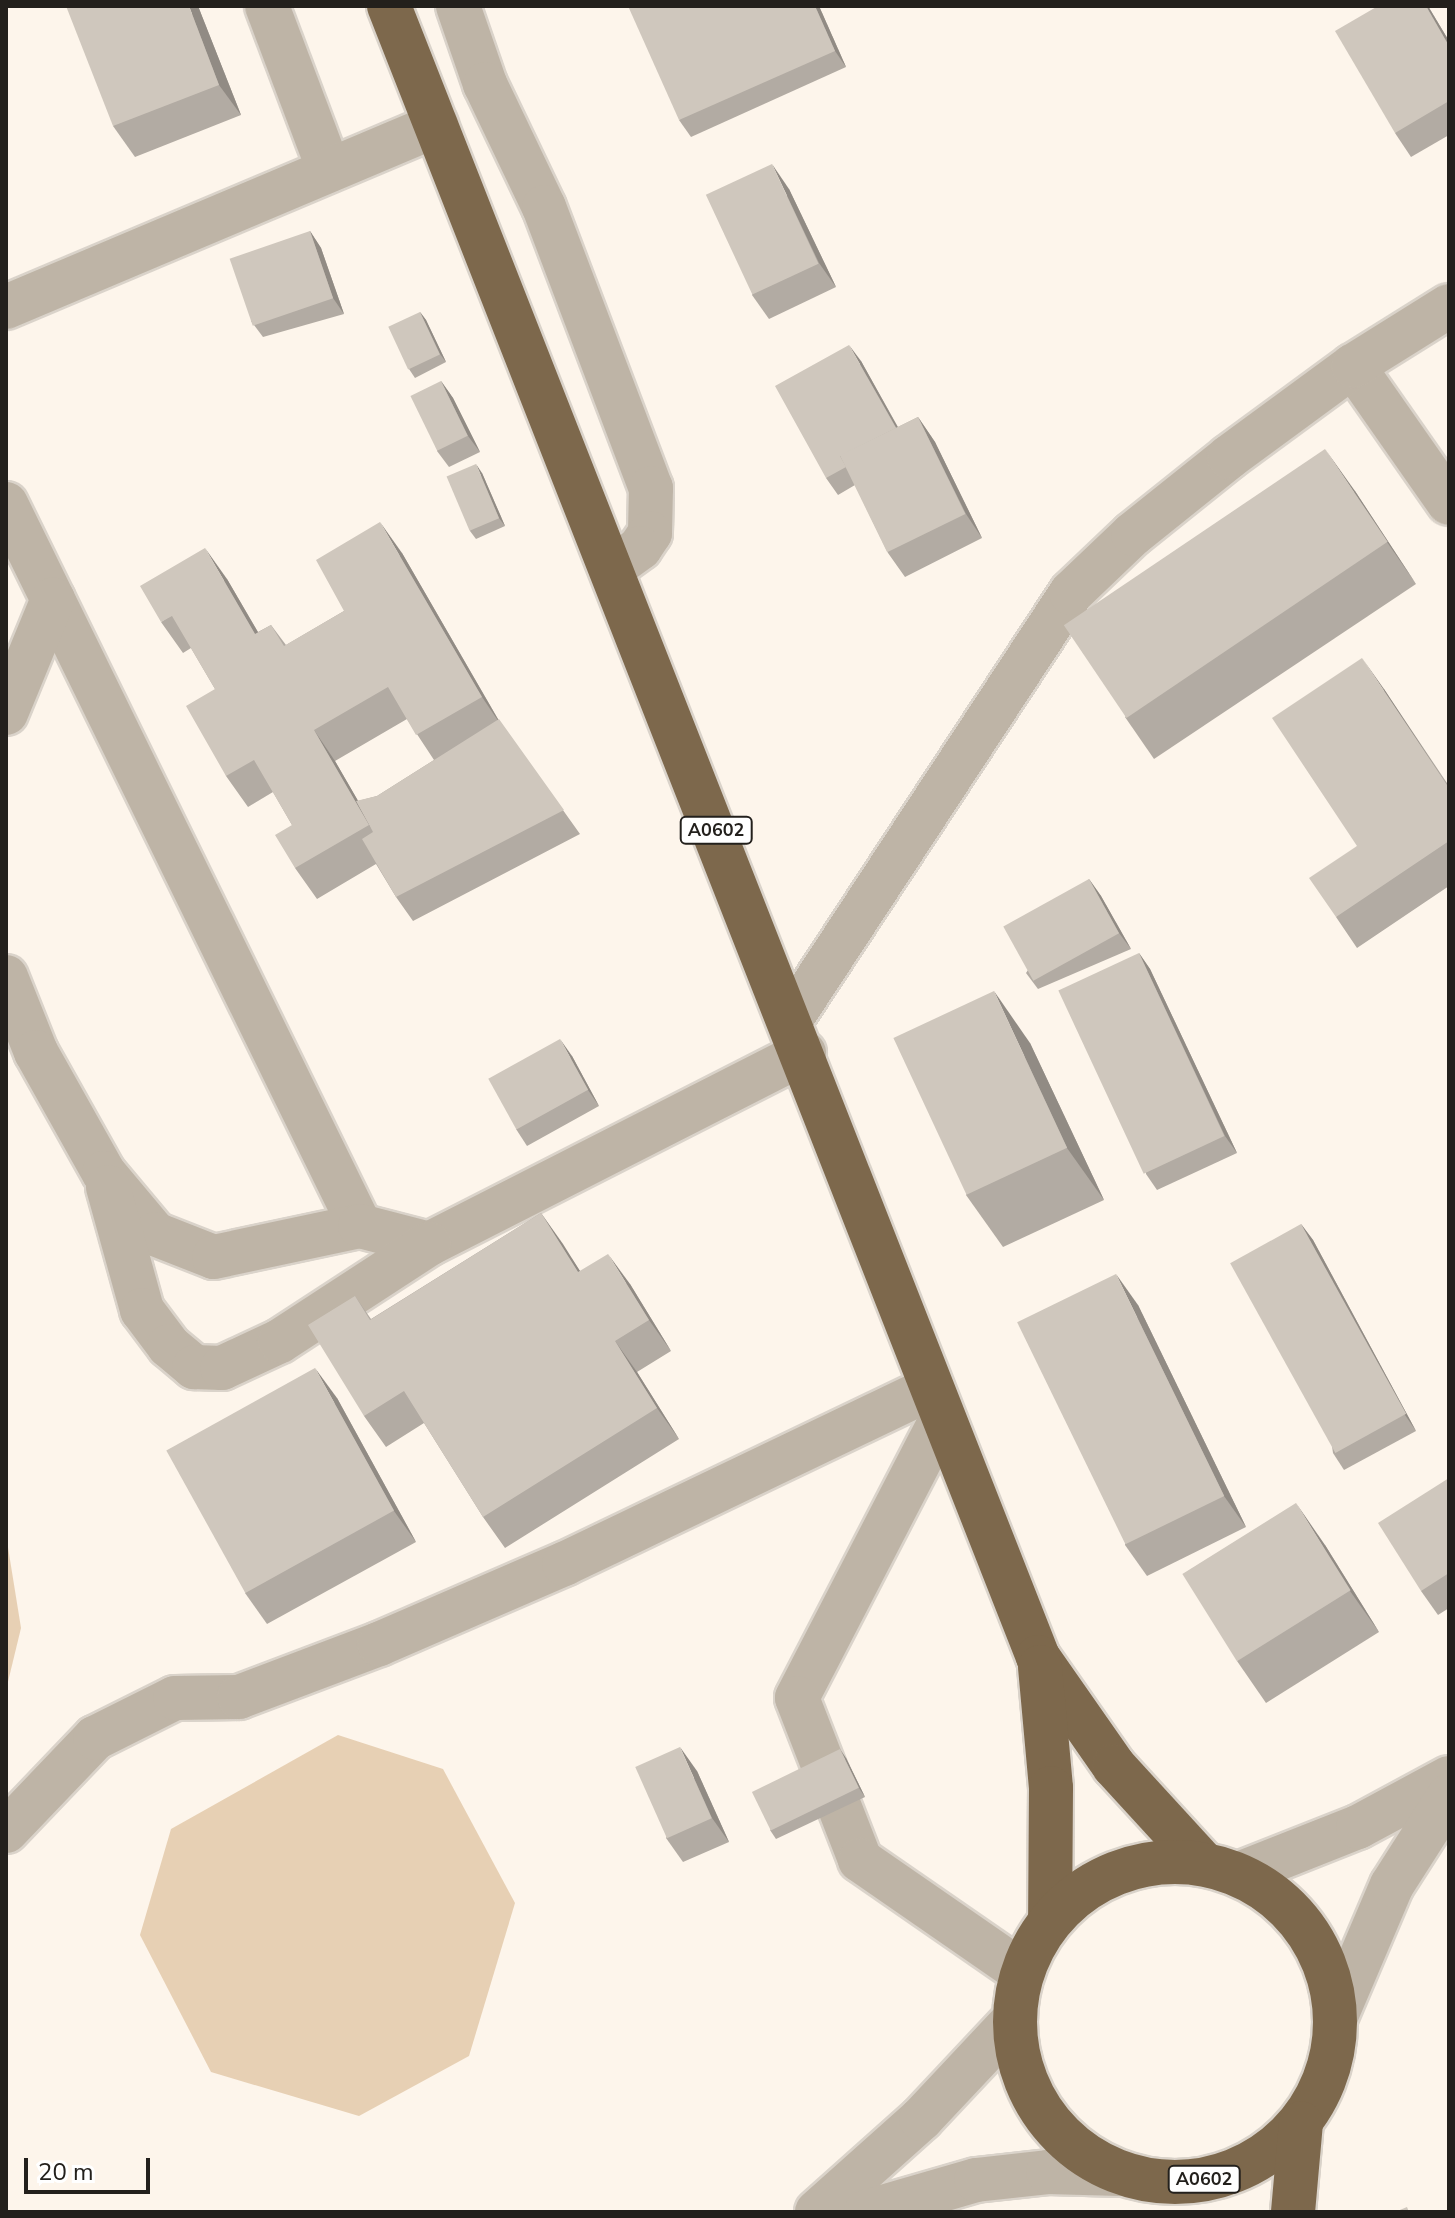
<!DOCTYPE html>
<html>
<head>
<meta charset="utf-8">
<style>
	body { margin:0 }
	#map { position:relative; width:1455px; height:2218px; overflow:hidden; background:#fdf5eb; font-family:"Nunito Sans",sans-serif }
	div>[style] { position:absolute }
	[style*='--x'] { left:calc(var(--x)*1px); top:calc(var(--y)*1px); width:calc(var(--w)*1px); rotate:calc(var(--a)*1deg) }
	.green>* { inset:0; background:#e7d0b4 }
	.roads { filter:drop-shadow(2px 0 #dad3ca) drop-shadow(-2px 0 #dad3ca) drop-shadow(0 2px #dad3ca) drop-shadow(0 -2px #dad3ca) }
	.minor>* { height:44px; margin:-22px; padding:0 22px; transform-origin:22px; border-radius:22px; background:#beb4a6 }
	.highway>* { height:44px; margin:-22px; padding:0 22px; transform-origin:22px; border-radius:22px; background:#7d684c }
	.highway>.ring { margin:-22px; padding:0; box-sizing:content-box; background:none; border:44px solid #7d684c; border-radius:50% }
	.wall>* { inset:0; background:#b2aba3 }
	.shaded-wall>* { inset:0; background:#918b84 }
	.building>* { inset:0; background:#cfc7bd; transform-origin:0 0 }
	span { translate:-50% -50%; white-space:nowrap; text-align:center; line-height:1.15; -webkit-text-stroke:6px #fff; paint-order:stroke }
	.shield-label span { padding:2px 6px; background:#fff; border:2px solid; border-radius:6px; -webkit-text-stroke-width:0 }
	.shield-label { font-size:18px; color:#23201c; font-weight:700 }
	.frame { position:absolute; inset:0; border:8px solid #23201c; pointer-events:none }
	.scale { position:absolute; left:24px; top:2158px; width:126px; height:36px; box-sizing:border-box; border:4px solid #23201c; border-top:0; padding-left:10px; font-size:24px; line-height:28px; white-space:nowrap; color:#23201c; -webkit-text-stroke:6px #fff; paint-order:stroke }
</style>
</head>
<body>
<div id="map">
	<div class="green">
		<div style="clip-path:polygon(6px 1535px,21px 1628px,6px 1690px)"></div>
		<div style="clip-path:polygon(338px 1735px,443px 1769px,515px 1903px,469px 2056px,359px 2116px,211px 2072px,140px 1935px,171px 1829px)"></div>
	</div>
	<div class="roads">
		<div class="minor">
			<div style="--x:267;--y:6;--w:175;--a:69.3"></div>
			<div style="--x:458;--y:6;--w:83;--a:70.9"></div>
			<div style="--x:485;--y:84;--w:136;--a:64.4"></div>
			<div style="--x:544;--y:207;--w:301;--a:69.2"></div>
			<div style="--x:651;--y:488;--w:45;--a:91.3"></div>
			<div style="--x:650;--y:533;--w:18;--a:124"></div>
			<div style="--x:640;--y:548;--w:34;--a:144"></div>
			<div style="--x:6;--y:307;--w:467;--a:-22.9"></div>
			<div style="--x:1353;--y:366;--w:167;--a:55"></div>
			<div style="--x:6;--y:504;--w:804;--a:63.88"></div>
			<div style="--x:6;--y:713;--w:123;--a:-67.6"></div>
			<div style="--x:6;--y:977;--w:81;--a:68.2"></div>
			<div style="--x:36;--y:1052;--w:139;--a:60.7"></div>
			<div style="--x:104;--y:1173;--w:80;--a:50.1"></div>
			<div style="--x:155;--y:1234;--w:63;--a:21.3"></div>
			<div style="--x:214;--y:1257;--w:149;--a:-12"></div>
			<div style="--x:360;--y:1226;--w:71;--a:14.6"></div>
			<div style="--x:429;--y:1244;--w:421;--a:-27"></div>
			<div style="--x:791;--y:1019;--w:510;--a:-56.68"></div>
			<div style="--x:1071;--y:593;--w:86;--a:-43.6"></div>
			<div style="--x:1133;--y:534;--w:123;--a:-38.7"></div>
			<div style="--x:1229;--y:457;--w:154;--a:-36.3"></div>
			<div style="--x:1353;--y:366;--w:113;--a:-32"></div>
			<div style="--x:108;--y:1187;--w:128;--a:74.5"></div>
			<div style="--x:142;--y:1310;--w:45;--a:53.1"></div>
			<div style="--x:169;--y:1346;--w:33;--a:40"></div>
			<div style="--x:194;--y:1367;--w:28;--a:2"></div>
			<div style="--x:222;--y:1368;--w:64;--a:-25"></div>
			<div style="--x:280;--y:1341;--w:178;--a:-33.1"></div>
			<div style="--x:942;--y:1418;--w:315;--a:117.4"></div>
			<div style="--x:797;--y:1698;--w:174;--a:68.7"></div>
			<div style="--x:860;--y:1860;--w:197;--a:34.7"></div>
			<div style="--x:6;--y:1831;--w:129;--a:-46.3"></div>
			<div style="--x:95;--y:1738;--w:89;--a:-26.6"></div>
			<div style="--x:175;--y:1698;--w:64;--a:-0.9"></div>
			<div style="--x:239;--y:1697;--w:150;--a:-20.7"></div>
			<div style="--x:379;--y:1644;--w:202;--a:-23.4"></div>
			<div style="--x:564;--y:1564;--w:407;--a:-25.6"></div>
			<div style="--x:1239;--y:1874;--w:128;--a:-21.6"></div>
			<div style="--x:1358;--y:1827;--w:103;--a:-28.3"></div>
			<div style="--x:1336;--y:2016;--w:142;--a:-66.9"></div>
			<div style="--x:1392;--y:1885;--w:106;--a:-57.4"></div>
			<div style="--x:817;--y:2212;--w:140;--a:-41.8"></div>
			<div style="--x:921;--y:2119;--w:136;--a:-46.8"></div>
			<div style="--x:866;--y:2212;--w:115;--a:-16.2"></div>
			<div style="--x:976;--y:2180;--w:72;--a:-6.3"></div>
			<div style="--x:1048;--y:2172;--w:73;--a:1.6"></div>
		</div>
		<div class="highway">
			<div style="--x:389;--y:6;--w:1774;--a:68.54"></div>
			<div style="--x:1038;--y:1657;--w:133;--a:55.1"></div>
			<div style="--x:1114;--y:1766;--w:132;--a:47.5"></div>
			<div style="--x:1040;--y:1667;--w:121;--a:84.8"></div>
			<div style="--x:1051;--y:1788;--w:132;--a:90.4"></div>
			<div class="ring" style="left:1015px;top:1862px;width:276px;height:276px"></div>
			<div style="--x:1293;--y:2212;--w:89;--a:-84.9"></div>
		</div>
	</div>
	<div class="wall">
		<div style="clip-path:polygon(198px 6px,241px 115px,135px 157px,113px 126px)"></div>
		<div style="clip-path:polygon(819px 6px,846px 67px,691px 137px,679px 120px)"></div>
		<div style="clip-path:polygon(1428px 6px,1449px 41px,1449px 135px,1411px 157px,1395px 133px)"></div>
		<div style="clip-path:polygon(789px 189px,836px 287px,769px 319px,752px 295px)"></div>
		<div style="clip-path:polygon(310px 231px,321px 248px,344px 314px,263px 337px,251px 321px)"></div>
		<div style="clip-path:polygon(420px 312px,426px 320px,446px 362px,415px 378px,409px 369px)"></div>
		<div style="clip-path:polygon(861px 361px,898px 427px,918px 417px,935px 442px,982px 538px,905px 577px,888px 553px,855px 485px,838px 495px,826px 478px)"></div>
		<div style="clip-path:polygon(441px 381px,453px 398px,480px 452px,449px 467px,437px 451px)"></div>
		<div style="clip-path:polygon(482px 473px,505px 526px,476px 539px,470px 531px)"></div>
		<div style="clip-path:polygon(1355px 491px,1416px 584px,1154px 759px,1125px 717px)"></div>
		<div style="clip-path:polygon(evenodd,402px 553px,498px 719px,580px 834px,413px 921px,396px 897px,376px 864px,317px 899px,295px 868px,292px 825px,273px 792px,248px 807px,226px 776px,215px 689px,191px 648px,183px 653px,161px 622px,227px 579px,258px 632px,271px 625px,286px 645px,344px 611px,402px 553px,407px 719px,434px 760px,377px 796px,358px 801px,335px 761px,407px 719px)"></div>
		<div style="clip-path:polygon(1384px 689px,1449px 786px,1449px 886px,1357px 948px,1336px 917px,1357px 846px)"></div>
		<div style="clip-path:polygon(1089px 879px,1101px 896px,1131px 949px,1038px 989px,1026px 973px)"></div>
		<div style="clip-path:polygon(1139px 953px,1150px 969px,1237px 1153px,1157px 1190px,1146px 1174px)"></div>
		<div style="clip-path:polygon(1030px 1043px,1104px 1200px,1003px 1247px,966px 1195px)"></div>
		<div style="clip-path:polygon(572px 1056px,599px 1106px,527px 1146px,516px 1129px)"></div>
		<div style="clip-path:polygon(541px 1213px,580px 1271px,630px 1284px,671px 1351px,637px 1372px,679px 1439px,505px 1548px,483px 1517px,424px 1423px,386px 1447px,364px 1416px,355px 1296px,371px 1319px)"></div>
		<div style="clip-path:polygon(1301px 1224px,1313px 1240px,1416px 1431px,1344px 1470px,1333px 1453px)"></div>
		<div style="clip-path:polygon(1138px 1305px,1246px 1527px,1147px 1576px,1125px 1545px)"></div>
		<div style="clip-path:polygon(337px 1398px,416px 1542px,267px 1624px,245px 1593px)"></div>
		<div style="clip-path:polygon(1449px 1478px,1449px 1608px,1438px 1615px,1421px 1591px)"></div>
		<div style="clip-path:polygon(1325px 1545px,1379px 1632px,1266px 1703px,1237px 1661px)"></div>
		<div style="clip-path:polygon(846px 1758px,865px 1797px,776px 1839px,770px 1830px)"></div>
		<div style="clip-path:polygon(697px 1771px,729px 1842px,683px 1862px,666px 1838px)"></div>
	</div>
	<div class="shaded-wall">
		<div style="clip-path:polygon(189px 6px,198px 6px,241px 115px,219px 85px)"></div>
		<div style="clip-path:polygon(815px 6px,819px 6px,846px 67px,835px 51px)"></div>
		<div style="clip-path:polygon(1426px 6px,1428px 6px,1449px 41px,1449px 46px)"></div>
		<div style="clip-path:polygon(772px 164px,789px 189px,836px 287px,819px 263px)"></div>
		<div style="clip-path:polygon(310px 231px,321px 248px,344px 314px,333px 298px)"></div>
		<div style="clip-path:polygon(420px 312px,426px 320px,446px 362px,440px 354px)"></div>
		<div style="clip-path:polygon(849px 345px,861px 361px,912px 453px,901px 436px)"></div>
		<div style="clip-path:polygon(441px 381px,453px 398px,480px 452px,468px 436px)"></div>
		<div style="clip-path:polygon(918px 417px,935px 442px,982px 538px,966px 514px)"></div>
		<div style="clip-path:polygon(1325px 449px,1355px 491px,1416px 584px,1387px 542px)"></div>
		<div style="clip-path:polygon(476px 464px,482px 473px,505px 526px,499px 518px)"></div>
		<div style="clip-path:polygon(380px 522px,402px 553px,503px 728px,482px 697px)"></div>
		<div style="clip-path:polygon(205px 548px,227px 579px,277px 665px,255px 634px)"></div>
		<div style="clip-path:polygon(1362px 658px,1384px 689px,1449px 788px)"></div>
		<div style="clip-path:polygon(314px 730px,335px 761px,390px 856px,369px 825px)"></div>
		<div style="clip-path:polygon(1089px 879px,1101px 896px,1131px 949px,1119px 933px)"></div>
		<div style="clip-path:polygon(1139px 953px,1150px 969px,1237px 1153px,1225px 1136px)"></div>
		<div style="clip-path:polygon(994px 991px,1030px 1043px,1104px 1200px,1067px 1148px)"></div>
		<div style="clip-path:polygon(560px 1039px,572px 1056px,599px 1106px,588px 1090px)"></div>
		<div style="clip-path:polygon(541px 1213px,563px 1244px,600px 1303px,578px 1272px)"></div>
		<div style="clip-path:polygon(1301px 1224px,1313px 1240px,1416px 1431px,1405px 1415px)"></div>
		<div style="clip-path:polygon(608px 1254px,630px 1284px,671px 1351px,649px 1320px)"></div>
		<div style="clip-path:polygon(1116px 1274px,1138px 1305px,1246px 1527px,1224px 1496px)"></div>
		<div style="clip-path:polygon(615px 1341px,637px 1372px,679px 1439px,657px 1408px)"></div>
		<div style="clip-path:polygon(315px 1368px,337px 1398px,416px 1542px,394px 1511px)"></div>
		<div style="clip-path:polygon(1296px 1503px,1325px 1545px,1379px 1632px,1350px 1591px)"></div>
		<div style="clip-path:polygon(680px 1747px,697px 1771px,729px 1842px,712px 1818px)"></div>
		<div style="clip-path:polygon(840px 1749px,846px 1758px,865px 1797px,859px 1788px)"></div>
	</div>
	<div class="building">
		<div style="clip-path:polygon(66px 6px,189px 6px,219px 85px,113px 126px)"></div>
		<div style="clip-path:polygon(628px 6px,815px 6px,835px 51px,679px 120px)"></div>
		<div style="clip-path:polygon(1378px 6px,1426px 6px,1449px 46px,1449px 101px,1395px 133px,1335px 31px)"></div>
		<div style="left:772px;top:164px;width:110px;height:73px;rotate:65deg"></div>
		<div style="left:310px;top:231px;width:71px;height:85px;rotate:71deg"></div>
		<div style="left:420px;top:312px;width:47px;height:35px;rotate:65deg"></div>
		<div style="clip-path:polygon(849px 345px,896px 428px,840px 456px,846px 467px,826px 478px,775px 386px)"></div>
		<div style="left:441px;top:381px;width:61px;height:34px;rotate:64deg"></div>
		<div style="left:918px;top:417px;width:108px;height:87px;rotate:64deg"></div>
		<div style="left:1325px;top:449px;width:112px;height:315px;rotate:56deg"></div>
		<div style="left:476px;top:464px;width:59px;height:32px;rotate:67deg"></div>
		<div style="clip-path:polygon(380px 522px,482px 697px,416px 735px,388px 687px,314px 730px,369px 825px,295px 868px,275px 835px,292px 825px,254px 760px,226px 776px,186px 706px,215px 689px,172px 616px,161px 622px,140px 586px,205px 548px,255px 634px,271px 625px,284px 646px,344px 611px,316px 560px)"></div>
		<div style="clip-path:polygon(1362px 658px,1449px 788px,1449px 841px,1336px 917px,1309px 878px,1357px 846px,1272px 718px)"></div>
		<div style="clip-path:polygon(499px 719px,564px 810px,396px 897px,362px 839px,373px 832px,356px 801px,377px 796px)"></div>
		<div style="left:1089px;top:879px;width:62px;height:98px;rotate:61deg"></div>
		<div style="left:1139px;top:953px;width:202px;height:89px;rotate:65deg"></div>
		<div style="left:994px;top:991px;width:173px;height:111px;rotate:65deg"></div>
		<div style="left:560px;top:1039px;width:58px;height:82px;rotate:61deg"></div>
		<div style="clip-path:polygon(541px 1213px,578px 1272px,608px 1254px,649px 1320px,615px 1341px,657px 1408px,483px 1517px,404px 1391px,364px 1416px,308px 1325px,355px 1296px,370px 1320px)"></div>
		<div style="left:1301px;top:1224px;width:217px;height:81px;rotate:61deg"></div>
		<div style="left:1116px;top:1274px;width:247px;height:110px;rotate:64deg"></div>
		<div style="left:315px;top:1368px;width:163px;height:170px;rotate:61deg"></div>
		<div style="clip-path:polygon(1449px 1478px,1449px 1573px,1421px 1591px,1378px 1523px)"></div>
		<div style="left:1296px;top:1503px;width:103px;height:134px;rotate:58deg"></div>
		<div style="left:680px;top:1747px;width:78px;height:49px;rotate:66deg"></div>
		<div style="left:840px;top:1749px;width:43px;height:98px;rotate:64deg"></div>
		<div style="clip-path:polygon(1407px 2207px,1409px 2212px,1395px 2212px)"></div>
	</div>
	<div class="shield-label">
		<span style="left:716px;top:830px">A0602</span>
		<span style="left:1204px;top:2179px">A0602</span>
	</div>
	<div class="frame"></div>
	<div class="scale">20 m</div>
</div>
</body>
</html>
